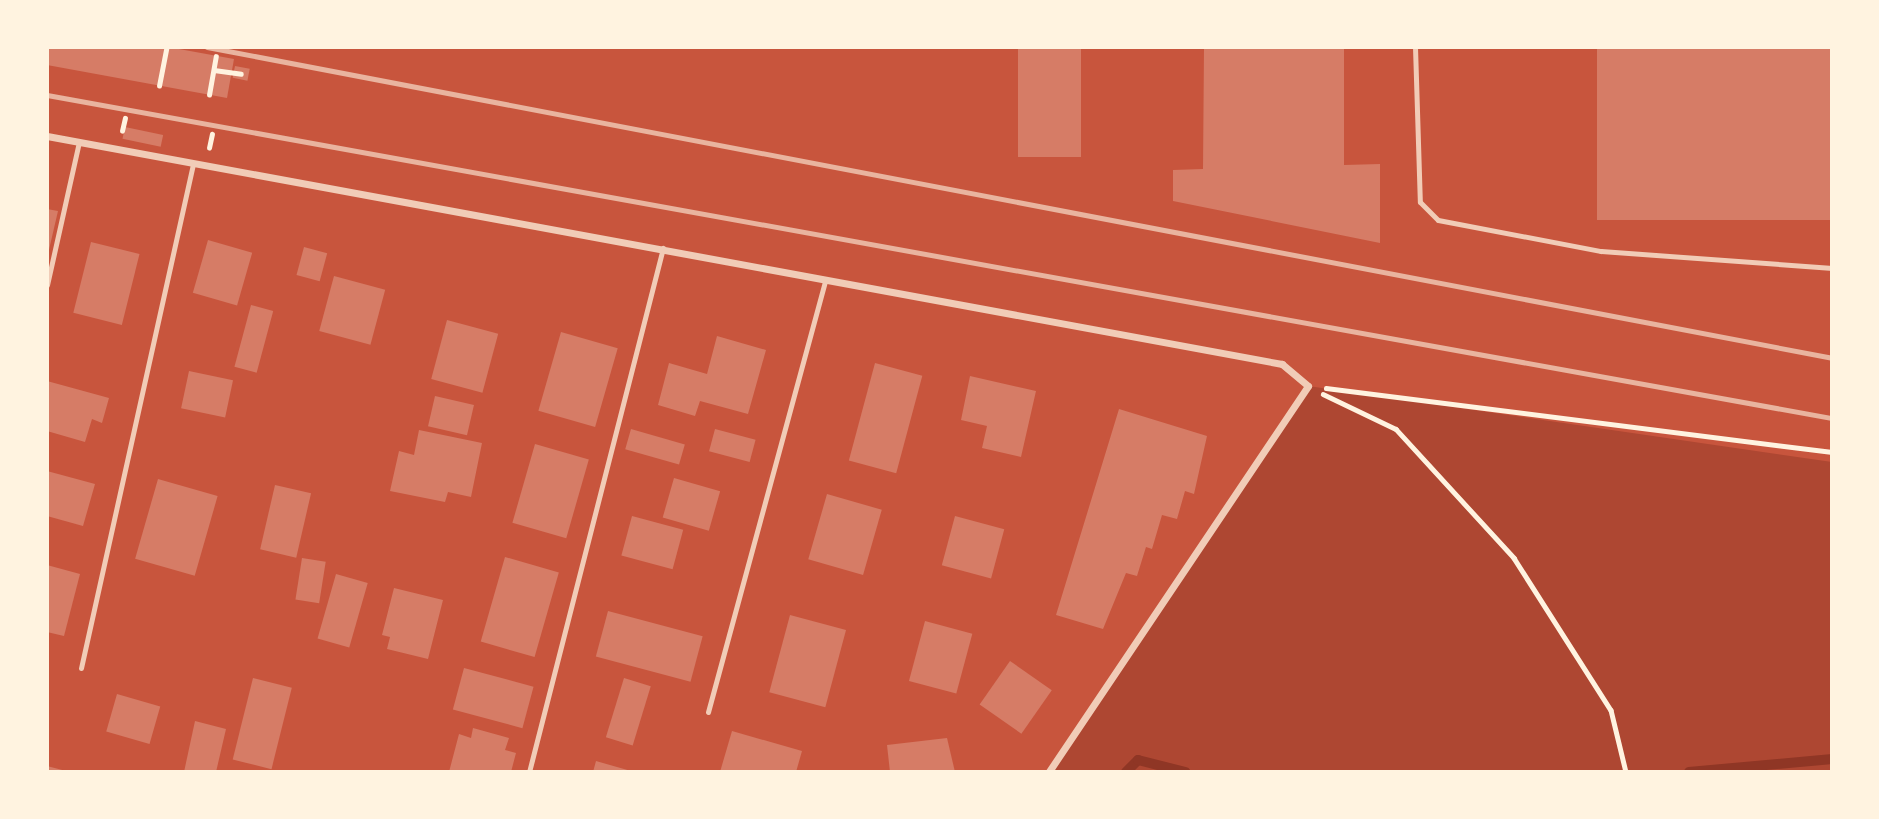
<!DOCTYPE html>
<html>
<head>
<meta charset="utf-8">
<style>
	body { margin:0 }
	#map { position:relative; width:1879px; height:819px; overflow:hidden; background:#c8553d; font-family:Spectral,serif }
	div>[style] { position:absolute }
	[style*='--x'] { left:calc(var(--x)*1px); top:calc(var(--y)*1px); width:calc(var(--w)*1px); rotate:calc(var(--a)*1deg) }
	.green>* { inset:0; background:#ae4732 }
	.stream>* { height:10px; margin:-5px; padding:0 5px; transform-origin:5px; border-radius:5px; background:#8f3625 }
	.building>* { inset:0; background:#d67c66; transform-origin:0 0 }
	.path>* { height:4.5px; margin:-2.25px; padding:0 2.25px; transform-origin:2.25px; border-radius:2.25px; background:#fff3e0 }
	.service>* { height:5px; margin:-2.5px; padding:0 2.5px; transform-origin:2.5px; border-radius:2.5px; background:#f1ccb7 }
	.minor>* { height:7px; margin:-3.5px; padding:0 3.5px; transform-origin:3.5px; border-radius:3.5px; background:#f1ccb7 }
	.rail>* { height:5px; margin:-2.5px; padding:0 2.5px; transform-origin:2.5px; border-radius:2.5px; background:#e9b49f }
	span { translate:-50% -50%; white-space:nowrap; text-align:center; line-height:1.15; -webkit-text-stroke:5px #fff3e0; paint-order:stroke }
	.frame { position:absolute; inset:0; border:49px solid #fff3e0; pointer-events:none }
</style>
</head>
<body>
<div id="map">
	<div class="green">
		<div style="clip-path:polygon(1308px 386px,1832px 462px,1832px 772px,1049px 772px)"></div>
	</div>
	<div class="stream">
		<div style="--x:1126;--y:772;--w:17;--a:-45"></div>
		<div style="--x:1138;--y:760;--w:49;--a:14.3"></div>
		<div style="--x:1689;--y:772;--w:144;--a:-5.2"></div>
	</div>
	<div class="building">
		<div style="clip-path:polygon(47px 47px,168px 47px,234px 59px,227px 98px,47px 65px)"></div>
		<div style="left:1018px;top:47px;width:63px;height:110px"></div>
		<div style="clip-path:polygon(1204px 47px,1344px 47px,1344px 165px,1380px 164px,1380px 243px,1173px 201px,1173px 170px,1203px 169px)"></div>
		<div style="left:1597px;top:47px;width:235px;height:173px"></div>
		<div style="left:235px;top:66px;width:15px;height:12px;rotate:11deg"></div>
		<div style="left:125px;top:127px;width:39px;height:12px;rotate:12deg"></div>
		<div style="clip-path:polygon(47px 209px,58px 211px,48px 254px,47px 254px)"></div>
		<div style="left:208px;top:240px;width:46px;height:55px;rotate:16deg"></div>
		<div style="left:91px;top:242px;width:50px;height:73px;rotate:14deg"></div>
		<div style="left:304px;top:247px;width:24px;height:29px;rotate:15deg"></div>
		<div style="left:334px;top:276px;width:53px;height:57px;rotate:15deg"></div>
		<div style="left:251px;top:305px;width:23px;height:64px;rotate:15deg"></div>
		<div style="left:447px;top:320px;width:53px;height:61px;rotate:15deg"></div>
		<div style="left:561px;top:332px;width:59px;height:82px;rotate:16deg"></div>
		<div style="clip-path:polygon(717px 336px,766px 350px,748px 414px,700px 401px,695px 416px,658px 405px,669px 363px,707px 374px)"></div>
		<div style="left:875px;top:363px;width:49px;height:101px;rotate:15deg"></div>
		<div style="left:189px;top:371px;width:45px;height:38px;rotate:12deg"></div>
		<div style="clip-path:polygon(970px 376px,1036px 391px,1021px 457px,982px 448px,987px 426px,961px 420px)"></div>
		<div style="clip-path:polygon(47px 381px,109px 398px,102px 423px,92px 419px,85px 442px,47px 431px)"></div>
		<div style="left:435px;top:396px;width:40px;height:31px;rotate:13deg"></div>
		<div style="clip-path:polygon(1119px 409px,1207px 436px,1194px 494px,1185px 491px,1177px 519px,1162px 515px,1152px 549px,1146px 547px,1137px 576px,1126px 573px,1103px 629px,1056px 615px)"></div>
		<div style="left:631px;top:429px;width:56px;height:21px;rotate:16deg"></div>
		<div style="left:715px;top:429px;width:42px;height:23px;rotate:15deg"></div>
		<div style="clip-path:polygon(419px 430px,482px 443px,471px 497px,448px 492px,445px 502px,390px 491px,399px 451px,414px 455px)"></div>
		<div style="left:535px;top:444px;width:56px;height:82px;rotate:16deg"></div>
		<div style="clip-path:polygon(47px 471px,95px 484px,83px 526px,47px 516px)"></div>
		<div style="left:674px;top:478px;width:48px;height:41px;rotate:16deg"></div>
		<div style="left:158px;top:479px;width:62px;height:83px;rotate:16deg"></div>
		<div style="left:275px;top:485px;width:37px;height:66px;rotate:13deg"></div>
		<div style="left:827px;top:494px;width:57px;height:68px;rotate:16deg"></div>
		<div style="left:632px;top:516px;width:53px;height:41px;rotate:15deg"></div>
		<div style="left:955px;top:516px;width:51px;height:51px;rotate:15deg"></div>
		<div style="left:505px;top:557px;width:56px;height:88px;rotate:16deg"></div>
		<div style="left:302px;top:558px;width:24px;height:42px;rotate:9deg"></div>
		<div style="clip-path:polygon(47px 565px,80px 574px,64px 636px,47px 632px)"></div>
		<div style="left:336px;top:574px;width:33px;height:67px;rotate:16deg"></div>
		<div style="clip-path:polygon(394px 588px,443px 600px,428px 659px,387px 649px,390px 637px,382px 635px)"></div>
		<div style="left:608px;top:611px;width:98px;height:47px;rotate:15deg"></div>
		<div style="left:790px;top:615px;width:58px;height:80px;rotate:15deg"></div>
		<div style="left:925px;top:621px;width:49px;height:62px;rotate:15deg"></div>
		<div style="left:1010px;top:661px;width:51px;height:53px;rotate:35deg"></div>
		<div style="left:464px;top:668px;width:72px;height:43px;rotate:15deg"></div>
		<div style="left:253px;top:678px;width:40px;height:84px;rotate:14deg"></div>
		<div style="left:624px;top:678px;width:28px;height:62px;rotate:17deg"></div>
		<div style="left:117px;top:694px;width:45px;height:39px;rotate:16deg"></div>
		<div style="clip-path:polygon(195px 721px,226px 729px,216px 772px,184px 772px)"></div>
		<div style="clip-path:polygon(473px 728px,509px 738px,505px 750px,516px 753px,511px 772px,449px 772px,459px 734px,471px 738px)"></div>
		<div style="clip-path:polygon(732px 731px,802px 751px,796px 772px,720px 772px)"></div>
		<div style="clip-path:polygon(947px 738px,955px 772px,890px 772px,887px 745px)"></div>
		<div style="clip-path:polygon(596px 761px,631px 771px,631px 772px,593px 772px)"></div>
		<div style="clip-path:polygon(47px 766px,66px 771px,65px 772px,47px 772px)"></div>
	</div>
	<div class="path">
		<div style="--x:214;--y:70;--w:27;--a:8"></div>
		<div style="--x:159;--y:86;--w:38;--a:-79"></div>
		<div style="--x:209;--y:95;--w:39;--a:-80"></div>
		<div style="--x:122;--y:131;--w:13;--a:-77"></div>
		<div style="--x:209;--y:148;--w:14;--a:-78"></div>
		<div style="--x:1326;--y:388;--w:510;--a:7.21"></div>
		<div style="--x:1323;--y:394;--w:81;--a:25.6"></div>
		<div style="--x:1396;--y:429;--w:175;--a:47.5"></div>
		<div style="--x:1514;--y:558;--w:180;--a:57.5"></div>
		<div style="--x:1611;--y:710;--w:64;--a:76.4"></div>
	</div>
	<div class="service">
		<div style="--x:1415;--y:47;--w:155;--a:88.2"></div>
		<div style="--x:1420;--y:202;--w:25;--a:45"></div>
		<div style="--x:1438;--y:220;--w:166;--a:10.8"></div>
		<div style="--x:1601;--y:251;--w:232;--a:4.2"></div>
		<div style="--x:47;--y:285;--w:147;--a:-77.4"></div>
		<div style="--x:81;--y:668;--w:516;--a:-77.47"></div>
		<div style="--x:708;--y:712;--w:448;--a:-74.8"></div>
		<div style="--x:529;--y:772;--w:541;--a:-75.66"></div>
	</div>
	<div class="minor">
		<div style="--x:47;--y:136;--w:1256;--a:10.46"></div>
		<div style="--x:1282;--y:364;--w:34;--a:40"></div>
		<div style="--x:1308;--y:386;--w:465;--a:123.9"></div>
	</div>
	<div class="rail">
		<div style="--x:207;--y:47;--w:1654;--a:10.83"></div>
		<div style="--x:47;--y:95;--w:1814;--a:10.26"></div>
	</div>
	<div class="frame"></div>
</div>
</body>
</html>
